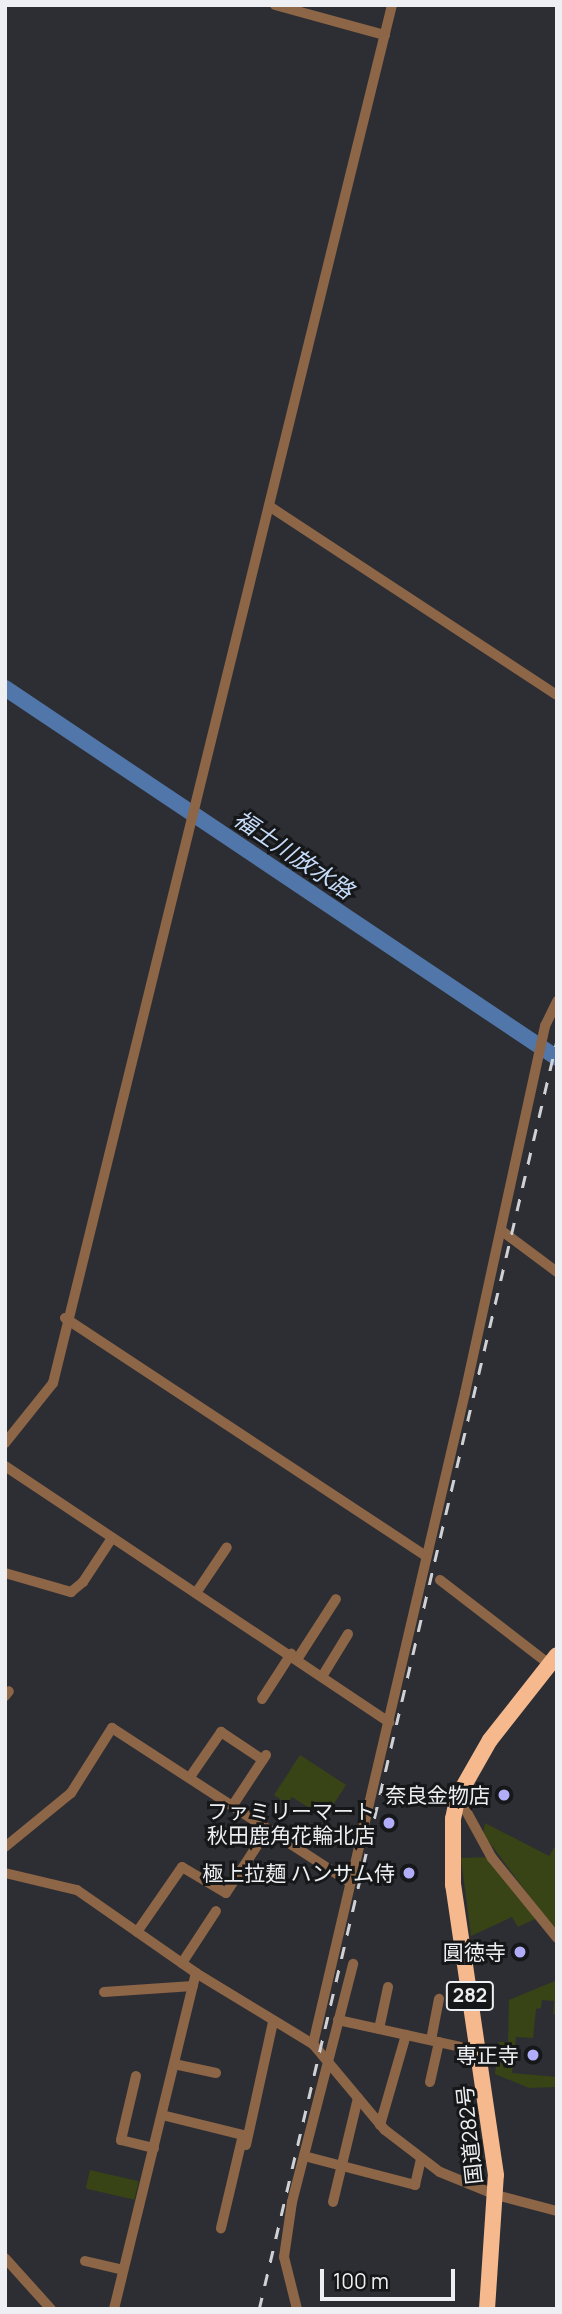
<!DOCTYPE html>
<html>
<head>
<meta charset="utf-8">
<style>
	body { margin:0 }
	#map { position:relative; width:562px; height:2314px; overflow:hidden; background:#2d2e33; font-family:Manrope,"Noto Sans JP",sans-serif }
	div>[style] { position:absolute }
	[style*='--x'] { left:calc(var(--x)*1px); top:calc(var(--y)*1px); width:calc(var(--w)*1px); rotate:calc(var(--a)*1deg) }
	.green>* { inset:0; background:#384316; transform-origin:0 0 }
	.river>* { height:16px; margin:-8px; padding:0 8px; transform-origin:8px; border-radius:8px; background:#5177aa }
	.minor>* { height:10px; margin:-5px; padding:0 5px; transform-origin:5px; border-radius:5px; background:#8d6547 }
	.highway>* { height:16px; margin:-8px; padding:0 8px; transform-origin:8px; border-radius:8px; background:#f5b98d }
	.rail>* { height:2.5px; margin-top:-1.25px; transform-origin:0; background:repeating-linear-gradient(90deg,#d0d1d4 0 12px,transparent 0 24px) }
	.dots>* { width:19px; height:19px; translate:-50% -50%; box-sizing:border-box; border:4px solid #161719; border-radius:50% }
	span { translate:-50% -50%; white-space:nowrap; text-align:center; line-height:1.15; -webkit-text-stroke:6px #161719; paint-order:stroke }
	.shield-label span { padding:2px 5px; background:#161719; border:2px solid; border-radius:5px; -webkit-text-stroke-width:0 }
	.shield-label { font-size:19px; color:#eeeff2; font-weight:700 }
	.poi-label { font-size:21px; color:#eeeff2 }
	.right { translate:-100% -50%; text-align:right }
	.street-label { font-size:21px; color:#eeeff2 }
	.water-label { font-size:23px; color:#c6dcfa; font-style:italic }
	.frame { position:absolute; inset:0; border:7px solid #eeeff2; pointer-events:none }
	.scale { position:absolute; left:320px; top:2269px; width:135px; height:32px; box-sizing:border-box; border:4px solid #eeeff2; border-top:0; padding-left:9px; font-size:21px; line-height:24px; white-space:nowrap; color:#eeeff2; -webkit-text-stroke:5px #161719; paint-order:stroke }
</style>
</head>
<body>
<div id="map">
	<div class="green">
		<div style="clip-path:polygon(300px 1755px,346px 1785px,325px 1818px,292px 1797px,287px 1804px,274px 1795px)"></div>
		<div style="clip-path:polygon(485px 1823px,549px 1856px,557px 1843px,557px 1933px,483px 1834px)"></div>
		<div style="clip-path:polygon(488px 1857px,537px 1918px,518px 1927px,512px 1917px,471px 1936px,461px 1858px)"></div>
		<div style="clip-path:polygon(557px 1980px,557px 2015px,553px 2014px,554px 2001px,542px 2000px,541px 2008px,536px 2009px,533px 2038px,516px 2037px,512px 2073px,557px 2077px,557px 2087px,529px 2088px,495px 2074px,498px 2042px,508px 2042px,509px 2000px)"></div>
		<div style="left:90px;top:2170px;width:50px;height:19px;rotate:13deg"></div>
	</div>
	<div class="river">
		<div style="--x:5;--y:688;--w:665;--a:33.83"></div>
	</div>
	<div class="minor">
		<div style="--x:275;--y:5;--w:114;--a:15.3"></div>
		<div style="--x:269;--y:506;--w:344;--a:33.3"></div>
		<div style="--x:502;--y:1231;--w:69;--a:36.7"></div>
		<div style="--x:65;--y:1318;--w:432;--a:33.4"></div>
		<div style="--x:5;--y:1443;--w:77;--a:-51.3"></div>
		<div style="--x:53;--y:1383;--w:1419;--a:-76.18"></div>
		<div style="--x:5;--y:1466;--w:462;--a:33.7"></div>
		<div style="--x:5;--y:1573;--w:69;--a:16.1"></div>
		<div style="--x:71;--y:1592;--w:16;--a:-40"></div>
		<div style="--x:83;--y:1582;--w:53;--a:-56.6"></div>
		<div style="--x:440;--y:1580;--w:138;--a:37.6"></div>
		<div style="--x:196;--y:1593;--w:55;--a:-56"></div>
		<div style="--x:298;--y:1658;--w:70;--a:-57.2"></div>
		<div style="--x:323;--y:1675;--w:48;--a:-58.6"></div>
		<div style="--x:5;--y:1696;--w:6;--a:-51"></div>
		<div style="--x:262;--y:1699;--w:54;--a:-57.2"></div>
		<div style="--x:190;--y:1777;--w:55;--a:-55.4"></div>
		<div style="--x:221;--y:1732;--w:50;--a:33.7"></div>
		<div style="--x:458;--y:1796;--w:71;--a:61.3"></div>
		<div style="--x:492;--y:1858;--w:103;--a:50.9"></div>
		<div style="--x:233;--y:1805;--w:60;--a:-56.6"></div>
		<div style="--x:5;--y:1847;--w:85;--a:-39.3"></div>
		<div style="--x:71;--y:1793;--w:77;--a:-57.8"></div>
		<div style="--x:112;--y:1728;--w:283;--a:33"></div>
		<div style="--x:5;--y:1873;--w:74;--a:13.3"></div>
		<div style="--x:77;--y:1890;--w:145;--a:34.9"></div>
		<div style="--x:196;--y:1973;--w:137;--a:31.3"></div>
		<div style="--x:313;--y:2044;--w:112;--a:50.1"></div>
		<div style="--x:385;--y:2130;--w:69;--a:37.4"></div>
		<div style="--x:440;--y:2172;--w:61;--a:22.3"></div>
		<div style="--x:496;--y:2195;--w:63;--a:14.7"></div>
		<div style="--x:137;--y:1932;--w:79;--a:-55.3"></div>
		<div style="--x:182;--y:1867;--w:51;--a:30.6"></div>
		<div style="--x:226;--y:1893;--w:77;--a:-56.7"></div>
		<div style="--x:182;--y:1963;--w:62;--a:-56.8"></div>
		<div style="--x:104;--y:1992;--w:89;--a:-3.9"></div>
		<div style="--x:338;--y:2020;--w:144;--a:12.4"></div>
		<div style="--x:379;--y:2029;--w:43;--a:-77.9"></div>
		<div style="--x:431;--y:2040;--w:42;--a:-79"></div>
		<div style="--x:313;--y:2044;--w:669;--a:-76.86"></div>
		<div style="--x:465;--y:1393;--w:376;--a:-77.7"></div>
		<div style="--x:545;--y:1026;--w:28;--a:-64"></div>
		<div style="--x:174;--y:2064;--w:43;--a:12.1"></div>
		<div style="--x:136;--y:2076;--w:66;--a:103.2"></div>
		<div style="--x:121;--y:2140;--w:34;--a:14"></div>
		<div style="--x:430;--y:2082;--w:41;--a:-77.3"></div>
		<div style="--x:162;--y:2115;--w:83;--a:13.9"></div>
		<div style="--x:243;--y:2135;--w:96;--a:103.3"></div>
		<div style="--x:380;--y:2125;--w:94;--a:-73.9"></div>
		<div style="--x:246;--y:2145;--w:126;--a:-77.6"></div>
		<div style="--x:304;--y:2156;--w:115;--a:14.6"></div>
		<div style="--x:415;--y:2185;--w:27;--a:-77"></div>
		<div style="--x:333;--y:2202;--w:107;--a:-76.5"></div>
		<div style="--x:5;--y:2258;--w:69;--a:48"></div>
		<div style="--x:85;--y:2261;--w:39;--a:13"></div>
		<div style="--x:114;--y:2309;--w:346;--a:-76.3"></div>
		<div style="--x:297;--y:2309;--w:54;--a:-104"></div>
		<div style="--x:284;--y:2257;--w:56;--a:-81.7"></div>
		<div style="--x:292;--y:2202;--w:246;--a:-75.6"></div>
	</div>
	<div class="highway">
		<div style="--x:487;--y:2309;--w:134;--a:-86.2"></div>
		<div style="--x:496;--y:2175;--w:293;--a:-98.4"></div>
		<div style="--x:453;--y:1885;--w:66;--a:-90"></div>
		<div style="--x:453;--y:1819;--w:24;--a:-78"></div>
		<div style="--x:458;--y:1796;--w:64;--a:-60.3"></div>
		<div style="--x:490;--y:1740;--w:108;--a:-51.8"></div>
	</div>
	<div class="rail">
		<div style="--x:259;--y:2309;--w:1304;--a:-76.79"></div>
	</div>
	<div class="dots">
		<div style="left:504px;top:1795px;background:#b2adf9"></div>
		<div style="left:389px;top:1823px;background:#b2adf9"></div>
		<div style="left:409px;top:1873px;background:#b2adf9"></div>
		<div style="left:520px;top:1952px;background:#b2adf9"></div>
		<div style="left:533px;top:2055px;background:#b2adf9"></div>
	</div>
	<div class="shield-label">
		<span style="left:470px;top:1996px">282</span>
	</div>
	<div class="poi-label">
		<span class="right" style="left:490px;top:1795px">奈良金物店</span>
		<span class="right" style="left:375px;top:1823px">ファミリーマート<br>秋田鹿角花輪北店</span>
		<span class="right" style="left:395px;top:1873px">極上拉麺 ハンサム侍</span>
		<span class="right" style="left:506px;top:1952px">圓徳寺</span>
		<span class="right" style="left:519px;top:2055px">専正寺</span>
	</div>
	<div class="street-label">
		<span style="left:469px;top:2135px;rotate:-96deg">国道282号</span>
	</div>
	<div class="water-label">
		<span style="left:294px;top:854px;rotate:34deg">福士川放水路</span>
	</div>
	<div class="frame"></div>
	<div class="scale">100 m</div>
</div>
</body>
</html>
